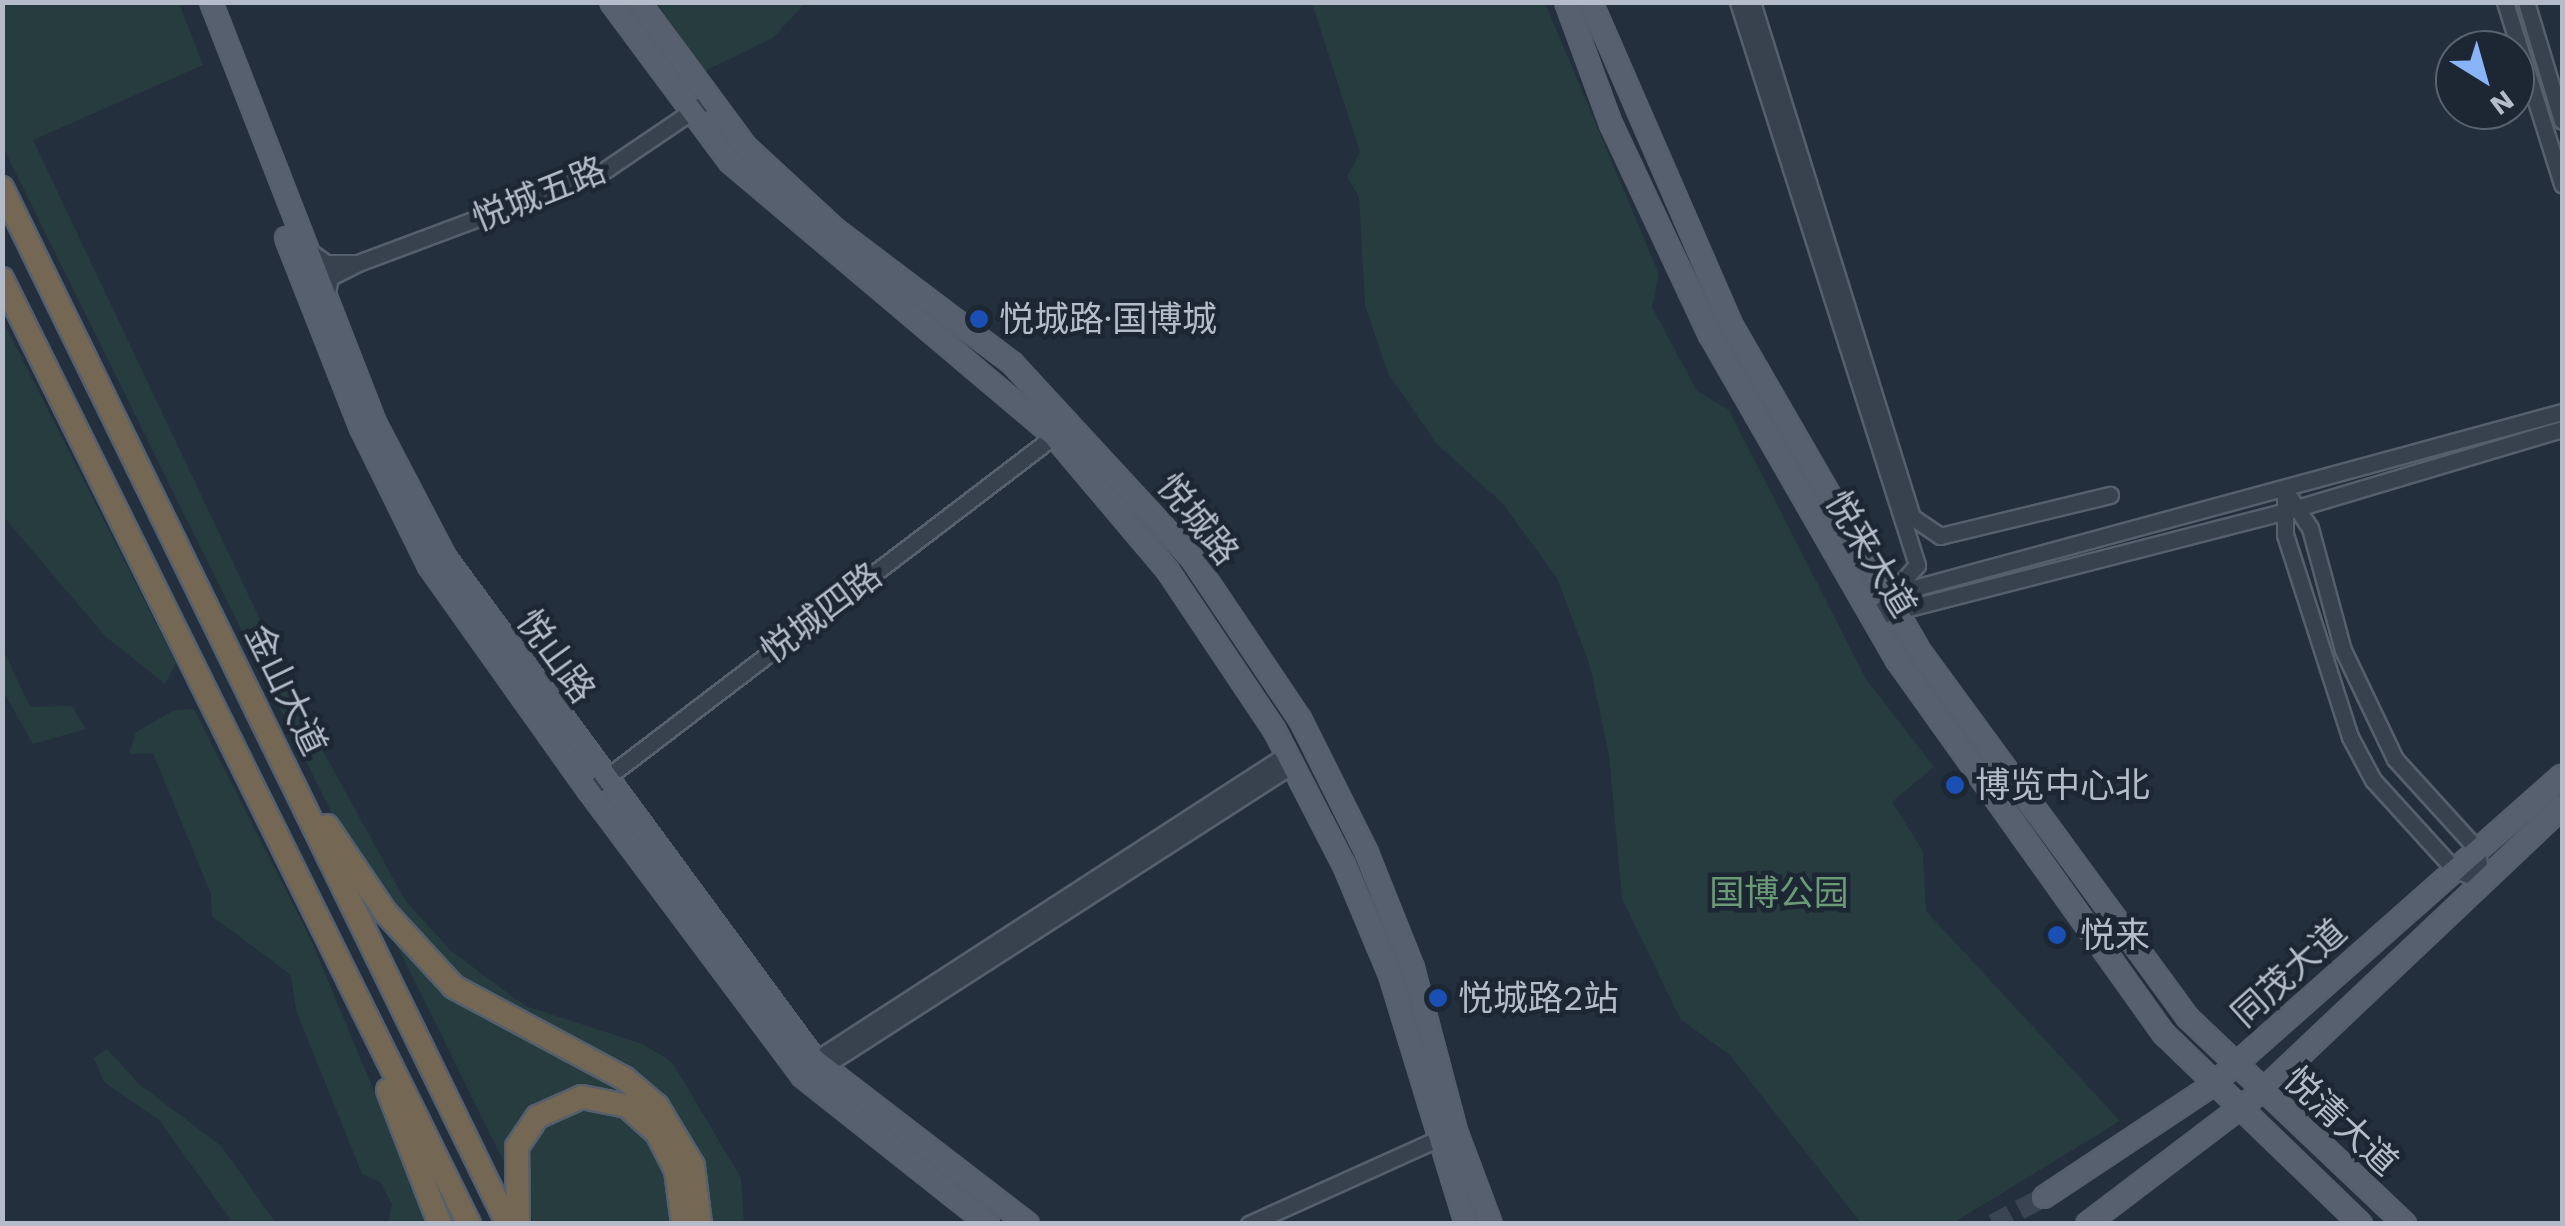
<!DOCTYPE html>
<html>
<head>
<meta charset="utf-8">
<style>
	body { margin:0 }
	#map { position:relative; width:2565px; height:1226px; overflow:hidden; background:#242f3e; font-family:"Work Sans","Noto Sans SC",sans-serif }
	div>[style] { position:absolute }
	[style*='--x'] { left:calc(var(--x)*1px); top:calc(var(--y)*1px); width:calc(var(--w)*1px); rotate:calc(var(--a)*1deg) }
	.green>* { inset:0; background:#263c3f }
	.major-tunnel>* { height:20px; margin-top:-10px; transform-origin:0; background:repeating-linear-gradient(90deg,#3a4453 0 20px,transparent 0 30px) }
	.roads { filter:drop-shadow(2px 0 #565f6c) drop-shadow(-2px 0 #565f6c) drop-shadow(0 2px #565f6c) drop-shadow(0 -2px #565f6c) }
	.minor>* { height:15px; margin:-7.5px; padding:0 7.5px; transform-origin:7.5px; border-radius:7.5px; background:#38414e }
	.major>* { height:20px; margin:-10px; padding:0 10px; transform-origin:10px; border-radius:10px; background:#56606e }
	.highway>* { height:22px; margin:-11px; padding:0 11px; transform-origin:11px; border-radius:11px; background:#746855 }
	.dots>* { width:28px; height:28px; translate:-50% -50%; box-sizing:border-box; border:5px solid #1d2633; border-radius:50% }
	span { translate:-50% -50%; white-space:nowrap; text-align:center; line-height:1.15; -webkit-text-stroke:9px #1d2633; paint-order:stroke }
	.street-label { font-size:35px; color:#b4bcc9 }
	.poi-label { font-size:35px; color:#b4bcc9 }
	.left { translate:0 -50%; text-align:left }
	.park-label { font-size:35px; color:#6b9a76 }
	.frame { position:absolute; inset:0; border:5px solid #b4bcc9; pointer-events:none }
	.north { position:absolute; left:2435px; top:30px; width:100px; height:100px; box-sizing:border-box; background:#1d2633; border:2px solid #59626f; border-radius:50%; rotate:143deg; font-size:28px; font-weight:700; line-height:40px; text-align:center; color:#b4bcc9 }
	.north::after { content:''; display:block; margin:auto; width:35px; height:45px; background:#8ab4f8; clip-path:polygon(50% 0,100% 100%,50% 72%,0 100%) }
</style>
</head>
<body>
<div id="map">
	<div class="green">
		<div style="clip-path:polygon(2px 3px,179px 3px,203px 65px,33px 140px,318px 742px,405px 900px,450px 950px,525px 1006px,643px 1044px,672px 1062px,741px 1178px,744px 1223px,534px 1223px,3px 147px)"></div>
		<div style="clip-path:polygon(657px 3px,805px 3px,773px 38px,705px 71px)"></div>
		<div style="clip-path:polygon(1312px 3px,1545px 3px,1659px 274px,1652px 307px,1697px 391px,1729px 410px,1866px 679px,1934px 767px,1892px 802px,1923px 851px,1926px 911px,2120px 1121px,1953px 1223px,1861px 1223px,1729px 1054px,1681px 1020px,1622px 899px,1609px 755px,1590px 666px,1557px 578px,1503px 504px,1436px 443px,1388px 373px,1365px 305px,1359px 197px,1347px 177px,1360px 152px)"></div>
		<div style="clip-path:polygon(2px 319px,176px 663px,165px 684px,105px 636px,3px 516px)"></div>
		<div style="clip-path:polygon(3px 649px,30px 707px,72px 706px,86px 729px,33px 744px,3px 691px)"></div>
		<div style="clip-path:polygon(194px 709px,311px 940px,429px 1223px,388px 1223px,392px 1204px,380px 1182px,362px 1174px,296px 1010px,291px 975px,212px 916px,211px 894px,153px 753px,129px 754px,136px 732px,174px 710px)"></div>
		<div style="clip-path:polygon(107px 1049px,139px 1084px,221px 1146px,276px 1223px,233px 1223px,159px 1120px,104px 1082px,94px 1058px)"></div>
	</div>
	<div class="major-tunnel">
		<div style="--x:1993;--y:1224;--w:58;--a:-27.9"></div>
	</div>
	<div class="roads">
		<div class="minor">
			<div style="--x:1738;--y:2;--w:591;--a:72.36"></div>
			<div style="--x:1917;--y:565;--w:41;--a:131.1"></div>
			<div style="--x:1752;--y:2;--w:539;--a:72.74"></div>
			<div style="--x:1912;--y:517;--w:34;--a:34"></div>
			<div style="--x:1940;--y:536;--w:175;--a:-13.6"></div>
			<div style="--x:2505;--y:2;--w:191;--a:72.6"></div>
			<div style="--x:2526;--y:2;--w:124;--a:73.2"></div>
			<div style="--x:309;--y:251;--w:21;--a:35"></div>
			<div style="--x:326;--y:263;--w:32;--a:0"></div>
			<div style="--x:358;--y:263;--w:31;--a:153"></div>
			<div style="--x:330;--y:277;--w:21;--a:101"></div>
			<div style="--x:358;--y:263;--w:260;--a:-20.5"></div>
			<div style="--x:602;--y:172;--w:127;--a:-34.1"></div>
			<div style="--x:2562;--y:412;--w:679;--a:164.8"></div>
			<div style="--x:1907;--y:590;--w:46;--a:142.9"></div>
			<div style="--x:1870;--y:618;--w:441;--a:-14.4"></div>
			<div style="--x:2297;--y:508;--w:277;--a:-16.6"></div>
			<div style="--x:2285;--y:490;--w:45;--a:56.7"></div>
			<div style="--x:2310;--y:528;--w:126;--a:74.9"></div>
			<div style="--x:2343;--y:650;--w:121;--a:64.5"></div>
			<div style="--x:2395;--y:759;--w:122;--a:47.7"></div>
			<div style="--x:2477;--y:849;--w:31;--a:83"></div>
			<div style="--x:2481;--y:880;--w:29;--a:-158"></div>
			<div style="--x:2454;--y:869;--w:120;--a:-132.3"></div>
			<div style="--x:2373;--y:780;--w:49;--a:-118.1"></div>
			<div style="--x:2350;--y:737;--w:212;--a:-107.8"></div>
			<div style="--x:2285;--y:535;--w:45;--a:-90"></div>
			<div style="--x:589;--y:791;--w:585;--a:-37.36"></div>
			<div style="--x:815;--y:1060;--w:563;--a:-32.96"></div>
			<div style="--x:823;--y:1067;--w:558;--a:-32.78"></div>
			<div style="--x:1249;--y:1224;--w:204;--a:-24.3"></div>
		</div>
		<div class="major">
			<div style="--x:211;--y:2;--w:450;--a:68.7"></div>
			<div style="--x:374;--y:421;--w:153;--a:62.4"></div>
			<div style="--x:445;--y:557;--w:624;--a:53.66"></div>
			<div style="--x:815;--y:1060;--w:269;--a:37.6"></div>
			<div style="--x:611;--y:2;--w:199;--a:53.4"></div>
			<div style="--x:730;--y:162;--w:424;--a:40.2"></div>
			<div style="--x:1054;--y:436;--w:177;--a:49.8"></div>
			<div style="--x:1168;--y:571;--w:192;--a:56.2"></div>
			<div style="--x:1275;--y:731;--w:151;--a:62.8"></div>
			<div style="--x:1344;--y:865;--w:119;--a:67.3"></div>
			<div style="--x:1390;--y:975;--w:260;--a:73"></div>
			<div style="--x:639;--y:2;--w:180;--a:53.6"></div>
			<div style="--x:746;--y:147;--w:122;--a:42.7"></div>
			<div style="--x:836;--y:230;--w:221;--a:37.1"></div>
			<div style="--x:1012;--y:363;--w:264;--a:47.3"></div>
			<div style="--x:1191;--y:557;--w:195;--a:56.1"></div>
			<div style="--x:1300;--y:719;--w:150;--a:63.4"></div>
			<div style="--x:1367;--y:853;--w:124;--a:68.2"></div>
			<div style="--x:1413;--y:968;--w:169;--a:75.2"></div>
			<div style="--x:1456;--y:1131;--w:99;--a:69.4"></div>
			<div style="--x:1566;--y:2;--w:130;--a:69.8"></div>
			<div style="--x:1611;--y:124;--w:233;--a:64.9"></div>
			<div style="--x:1710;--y:335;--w:375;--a:60.1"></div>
			<div style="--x:1897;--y:660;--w:460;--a:54.5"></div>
			<div style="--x:2164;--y:1034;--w:274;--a:44"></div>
			<div style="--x:1591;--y:2;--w:356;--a:66.5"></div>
			<div style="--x:1733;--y:328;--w:370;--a:60"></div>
			<div style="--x:1918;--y:649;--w:456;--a:53.8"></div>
			<div style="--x:2187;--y:1017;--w:301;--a:43.5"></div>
			<div style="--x:286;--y:238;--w:204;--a:68.5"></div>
			<div style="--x:361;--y:428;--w:154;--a:63.8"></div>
			<div style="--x:429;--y:566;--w:276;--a:54.6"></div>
			<div style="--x:589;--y:791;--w:356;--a:53.2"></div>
			<div style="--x:802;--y:1076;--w:238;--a:38.4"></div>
			<div style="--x:2044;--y:1197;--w:201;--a:-33.6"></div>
			<div style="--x:2211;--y:1086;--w:468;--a:-41.5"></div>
			<div style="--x:2087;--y:1224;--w:218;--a:-37.2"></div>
			<div style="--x:2261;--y:1092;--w:415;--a:-43.4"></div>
		</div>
		<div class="highway">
			<div style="--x:2;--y:188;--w:1153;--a:63.97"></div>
			<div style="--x:2;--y:279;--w:1054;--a:63.7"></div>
			<div style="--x:327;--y:826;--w:104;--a:56"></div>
			<div style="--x:385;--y:912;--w:102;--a:47.4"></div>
			<div style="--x:454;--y:987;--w:193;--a:28.2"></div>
			<div style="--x:624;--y:1078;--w:43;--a:40.3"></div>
			<div style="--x:657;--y:1106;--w:70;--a:59"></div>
			<div style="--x:693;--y:1166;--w:58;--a:83.1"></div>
			<div style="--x:388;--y:1090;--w:144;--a:68.8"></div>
			<div style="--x:518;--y:1224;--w:77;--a:-90.7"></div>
			<div style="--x:517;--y:1147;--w:36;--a:-56"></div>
			<div style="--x:537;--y:1117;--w:49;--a:-24"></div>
			<div style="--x:582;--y:1097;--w:46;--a:11.3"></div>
			<div style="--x:627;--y:1106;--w:40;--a:42"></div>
			<div style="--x:657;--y:1133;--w:42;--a:62.8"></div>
			<div style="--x:676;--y:1170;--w:54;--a:82.6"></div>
		</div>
	</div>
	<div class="dots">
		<div style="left:979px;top:319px;background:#1a4fb4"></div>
		<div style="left:1955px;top:785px;background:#1a4fb4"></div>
		<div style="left:2057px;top:935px;background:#1a4fb4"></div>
		<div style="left:1438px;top:998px;background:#1a4fb4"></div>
	</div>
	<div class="street-label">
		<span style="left:539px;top:194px;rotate:-22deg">悦城五路</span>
		<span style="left:1198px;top:519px;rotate:51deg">悦城路</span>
		<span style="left:1871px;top:554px;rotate:59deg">悦来大道</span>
		<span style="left:821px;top:613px;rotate:-37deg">悦城四路</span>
		<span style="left:556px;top:656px;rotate:54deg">悦山路</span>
		<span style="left:286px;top:690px;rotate:64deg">金山大道</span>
		<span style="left:2289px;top:973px;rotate:-42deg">同茂大道</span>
		<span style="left:2341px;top:1121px;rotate:43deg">悦清大道</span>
	</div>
	<div class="poi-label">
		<span class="left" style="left:999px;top:319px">悦城路·国博城</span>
		<span class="left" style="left:1975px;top:785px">博览中心北</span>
		<span class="left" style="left:2080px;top:935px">悦来</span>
		<span class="left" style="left:1458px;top:998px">悦城路2站</span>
	</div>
	<div class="park-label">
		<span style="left:1779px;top:893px">国博公园</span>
	</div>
	<div class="frame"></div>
	<div class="north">N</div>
</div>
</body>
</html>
